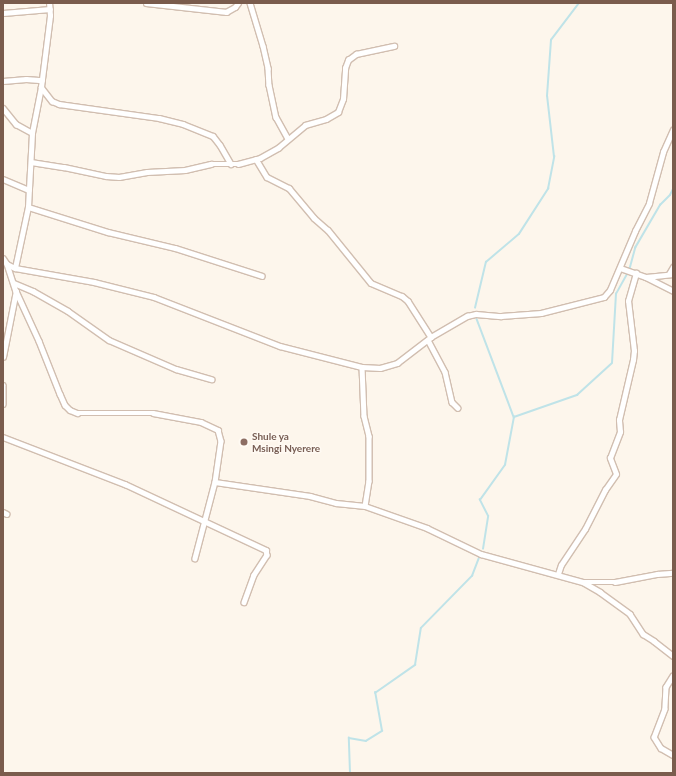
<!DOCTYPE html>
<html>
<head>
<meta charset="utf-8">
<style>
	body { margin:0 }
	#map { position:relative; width:676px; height:776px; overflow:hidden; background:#fdf6ec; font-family:Lato,sans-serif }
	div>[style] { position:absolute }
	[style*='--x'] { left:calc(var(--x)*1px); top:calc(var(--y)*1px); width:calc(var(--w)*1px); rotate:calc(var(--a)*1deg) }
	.stream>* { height:1.5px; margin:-0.75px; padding:0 0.75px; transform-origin:0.75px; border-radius:0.75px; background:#bfe3e8 }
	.roads { filter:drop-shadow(1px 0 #d1beb0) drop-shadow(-1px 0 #d1beb0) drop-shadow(0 1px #d1beb0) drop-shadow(0 -1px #d1beb0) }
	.street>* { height:4.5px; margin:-2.25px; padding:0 2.25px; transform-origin:2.25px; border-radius:2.25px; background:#fff }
	.dots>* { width:11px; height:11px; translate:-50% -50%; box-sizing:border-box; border:2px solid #fffaf3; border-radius:50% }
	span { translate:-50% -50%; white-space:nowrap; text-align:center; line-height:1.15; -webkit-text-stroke:3px #fffaf3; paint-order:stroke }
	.education-label { font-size:10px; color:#785e54; font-weight:700 }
	.left { translate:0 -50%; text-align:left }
	.frame { position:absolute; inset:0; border:4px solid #7a5c4d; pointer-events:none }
</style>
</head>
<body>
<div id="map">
	<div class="stream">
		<div style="--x:475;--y:308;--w:47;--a:-76.6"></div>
		<div style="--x:486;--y:262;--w:43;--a:-40.3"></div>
		<div style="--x:519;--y:234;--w:54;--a:-57.2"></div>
		<div style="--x:548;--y:189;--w:33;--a:-79"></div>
		<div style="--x:554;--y:157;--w:61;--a:-96.5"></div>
		<div style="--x:547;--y:96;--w:56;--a:-85.9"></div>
		<div style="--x:551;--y:40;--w:46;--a:-52.9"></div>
		<div style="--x:477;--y:319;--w:105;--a:69.3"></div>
		<div style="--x:483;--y:549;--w:33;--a:-81"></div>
		<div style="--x:488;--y:516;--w:18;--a:-117"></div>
		<div style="--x:480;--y:500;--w:43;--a:-54.5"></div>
		<div style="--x:505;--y:465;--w:49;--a:-79.4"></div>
		<div style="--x:514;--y:417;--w:67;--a:-19.2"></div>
		<div style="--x:577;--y:395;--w:47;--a:-42.4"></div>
		<div style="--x:612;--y:363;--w:69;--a:-86.7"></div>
		<div style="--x:616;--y:294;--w:26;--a:-61"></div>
		<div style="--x:629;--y:271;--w:24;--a:-75"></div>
		<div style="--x:635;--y:248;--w:50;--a:-59.8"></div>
		<div style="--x:660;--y:205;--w:14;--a:-45"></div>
		<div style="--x:670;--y:195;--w:7;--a:-63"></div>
		<div style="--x:350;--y:773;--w:35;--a:-92"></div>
		<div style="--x:349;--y:738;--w:17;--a:10"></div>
		<div style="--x:366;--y:741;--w:19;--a:-32"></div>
		<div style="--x:382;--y:731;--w:39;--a:-100"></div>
		<div style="--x:375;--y:693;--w:49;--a:-35"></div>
		<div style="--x:415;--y:665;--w:37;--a:-81"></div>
		<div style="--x:421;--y:628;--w:73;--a:-45.6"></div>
		<div style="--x:472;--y:576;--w:19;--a:-69"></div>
	</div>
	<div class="roads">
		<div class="street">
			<div style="--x:146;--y:3;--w:81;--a:6.4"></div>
			<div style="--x:226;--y:12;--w:10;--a:-29"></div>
			<div style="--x:235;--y:7;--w:5;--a:-53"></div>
			<div style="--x:250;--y:3;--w:45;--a:73.2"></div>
			<div style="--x:263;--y:46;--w:23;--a:77"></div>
			<div style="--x:268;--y:68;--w:17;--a:87"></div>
			<div style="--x:269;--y:85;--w:33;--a:78"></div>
			<div style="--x:276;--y:117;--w:25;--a:61"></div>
			<div style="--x:3;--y:13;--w:47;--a:-4.9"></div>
			<div style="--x:3;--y:81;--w:23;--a:-5"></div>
			<div style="--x:26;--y:79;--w:16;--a:4"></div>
			<div style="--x:41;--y:87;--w:18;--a:52"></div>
			<div style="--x:52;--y:101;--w:8;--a:23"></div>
			<div style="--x:59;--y:104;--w:101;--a:8"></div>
			<div style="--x:159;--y:118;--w:25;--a:14"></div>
			<div style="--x:183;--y:124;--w:32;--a:22"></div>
			<div style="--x:213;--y:136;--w:11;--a:52"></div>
			<div style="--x:220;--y:145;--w:22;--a:60"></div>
			<div style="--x:3;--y:108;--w:21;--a:51"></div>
			<div style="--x:16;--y:124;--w:18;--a:29"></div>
			<div style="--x:256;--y:159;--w:21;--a:59"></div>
			<div style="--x:267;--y:177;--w:25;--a:27"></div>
			<div style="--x:289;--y:188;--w:39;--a:50"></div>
			<div style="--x:314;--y:218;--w:18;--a:41"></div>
			<div style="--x:328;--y:230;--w:68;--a:50.9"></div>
			<div style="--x:371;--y:283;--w:34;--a:23"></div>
			<div style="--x:402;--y:296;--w:8;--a:40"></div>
			<div style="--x:408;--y:301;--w:43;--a:57.4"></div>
			<div style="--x:31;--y:162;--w:33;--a:9"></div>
			<div style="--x:64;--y:167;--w:43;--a:12.1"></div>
			<div style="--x:106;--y:176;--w:13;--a:4"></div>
			<div style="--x:119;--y:177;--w:28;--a:-10"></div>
			<div style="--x:147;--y:172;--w:38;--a:-3"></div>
			<div style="--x:185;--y:170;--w:27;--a:-13"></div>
			<div style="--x:211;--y:164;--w:27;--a:0"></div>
			<div style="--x:238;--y:164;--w:23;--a:-15"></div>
			<div style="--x:260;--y:158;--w:21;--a:-29"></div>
			<div style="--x:278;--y:148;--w:35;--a:-40"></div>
			<div style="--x:305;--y:125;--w:22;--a:-16"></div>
			<div style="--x:326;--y:119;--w:14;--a:-30"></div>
			<div style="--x:338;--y:112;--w:14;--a:-69"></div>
			<div style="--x:343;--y:99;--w:31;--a:-86"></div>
			<div style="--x:345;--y:68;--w:9;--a:-69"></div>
			<div style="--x:348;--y:60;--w:10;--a:-37"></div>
			<div style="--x:356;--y:54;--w:39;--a:-12"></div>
			<div style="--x:3;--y:179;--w:28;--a:23"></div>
			<div style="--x:28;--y:207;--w:84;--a:17.4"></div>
			<div style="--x:108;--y:232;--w:69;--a:13.4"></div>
			<div style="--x:175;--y:248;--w:91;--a:17.8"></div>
			<div style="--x:3;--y:258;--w:7;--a:56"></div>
			<div style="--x:7;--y:264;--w:9;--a:27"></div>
			<div style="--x:15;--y:268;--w:80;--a:10"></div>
			<div style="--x:94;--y:282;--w:62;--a:14"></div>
			<div style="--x:154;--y:297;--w:135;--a:21.3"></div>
			<div style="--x:280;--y:346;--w:85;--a:14.4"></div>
			<div style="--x:362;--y:367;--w:18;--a:3"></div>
			<div style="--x:380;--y:368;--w:18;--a:-16"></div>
			<div style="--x:397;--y:363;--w:43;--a:-37.4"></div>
			<div style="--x:431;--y:337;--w:42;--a:-30.3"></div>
			<div style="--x:467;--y:316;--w:9;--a:-13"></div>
			<div style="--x:476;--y:314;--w:25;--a:5"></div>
			<div style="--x:501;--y:316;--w:40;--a:-4.3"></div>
			<div style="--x:541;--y:313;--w:65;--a:-14.3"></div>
			<div style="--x:604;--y:297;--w:9;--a:-49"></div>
			<div style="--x:610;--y:290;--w:64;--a:-67"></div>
			<div style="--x:635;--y:231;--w:31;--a:-63"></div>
			<div style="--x:649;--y:203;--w:53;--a:-74.6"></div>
			<div style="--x:663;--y:152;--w:24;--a:-66"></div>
			<div style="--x:7;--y:264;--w:28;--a:72"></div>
			<div style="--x:16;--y:291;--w:55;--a:65.3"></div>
			<div style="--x:39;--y:341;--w:57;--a:68.4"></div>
			<div style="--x:60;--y:394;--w:12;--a:66"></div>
			<div style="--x:65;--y:405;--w:7;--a:45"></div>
			<div style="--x:70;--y:410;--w:8;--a:23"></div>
			<div style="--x:77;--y:413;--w:76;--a:0"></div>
			<div style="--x:153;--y:413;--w:49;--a:10.6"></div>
			<div style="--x:201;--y:422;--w:19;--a:25"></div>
			<div style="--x:218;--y:430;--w:11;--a:75"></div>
			<div style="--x:221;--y:441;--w:41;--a:98.3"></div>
			<div style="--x:215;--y:482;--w:79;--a:104.7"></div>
			<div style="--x:15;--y:268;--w:62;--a:-78"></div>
			<div style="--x:28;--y:207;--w:74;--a:-86.9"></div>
			<div style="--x:32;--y:133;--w:47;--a:-78.9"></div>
			<div style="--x:41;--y:87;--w:72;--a:-82.8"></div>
			<div style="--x:50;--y:16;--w:13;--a:-94"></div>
			<div style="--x:620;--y:268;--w:28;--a:19"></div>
			<div style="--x:646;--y:277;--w:30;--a:27"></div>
			<div style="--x:669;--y:274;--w:8;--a:-60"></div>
			<div style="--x:646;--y:277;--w:27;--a:-6"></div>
			<div style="--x:14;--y:283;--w:21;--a:23"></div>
			<div style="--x:33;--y:291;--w:40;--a:29.7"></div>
			<div style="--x:68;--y:311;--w:50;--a:35.3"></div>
			<div style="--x:109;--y:340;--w:73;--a:23.4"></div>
			<div style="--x:176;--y:369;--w:37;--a:16"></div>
			<div style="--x:428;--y:340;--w:36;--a:62"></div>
			<div style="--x:445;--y:372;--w:31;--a:77"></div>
			<div style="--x:452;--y:402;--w:8;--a:45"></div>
			<div style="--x:3;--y:357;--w:67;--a:-78.9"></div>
			<div style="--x:362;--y:367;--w:49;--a:87.7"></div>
			<div style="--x:364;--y:416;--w:21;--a:76"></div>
			<div style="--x:369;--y:436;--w:45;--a:90"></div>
			<div style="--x:369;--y:481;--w:25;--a:99"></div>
			<div style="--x:3;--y:385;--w:19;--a:90"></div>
			<div style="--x:3;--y:437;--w:131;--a:21.1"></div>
			<div style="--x:125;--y:484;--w:156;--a:25.1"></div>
			<div style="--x:266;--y:550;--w:5;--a:79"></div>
			<div style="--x:267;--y:555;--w:24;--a:123"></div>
			<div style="--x:254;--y:575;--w:29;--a:110"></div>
			<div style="--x:215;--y:482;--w:96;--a:8.4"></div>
			<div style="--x:310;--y:496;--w:27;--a:15"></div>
			<div style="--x:336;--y:503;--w:29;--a:6"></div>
			<div style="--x:365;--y:506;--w:66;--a:19.5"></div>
			<div style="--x:427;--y:528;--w:60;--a:25.7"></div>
			<div style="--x:481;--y:554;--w:106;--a:15.4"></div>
			<div style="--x:583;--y:582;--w:20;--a:30"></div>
			<div style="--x:600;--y:592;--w:37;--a:36"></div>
			<div style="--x:630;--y:614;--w:24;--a:57"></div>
			<div style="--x:643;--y:634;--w:13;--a:32"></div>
			<div style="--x:654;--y:641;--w:24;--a:38"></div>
			<div style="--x:3;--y:512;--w:4;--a:27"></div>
			<div style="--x:558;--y:574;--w:9;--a:-72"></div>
			<div style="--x:561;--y:565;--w:43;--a:-56.3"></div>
			<div style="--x:585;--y:529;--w:44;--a:-62.9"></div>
			<div style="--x:605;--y:490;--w:19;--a:-55"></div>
			<div style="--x:616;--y:474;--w:17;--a:-111"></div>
			<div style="--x:610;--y:458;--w:28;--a:-69"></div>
			<div style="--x:620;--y:432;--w:12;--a:-95"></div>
			<div style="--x:619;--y:420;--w:62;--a:-76.9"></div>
			<div style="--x:633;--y:360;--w:9;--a:-84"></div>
			<div style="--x:634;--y:351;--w:50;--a:-96.8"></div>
			<div style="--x:628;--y:301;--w:29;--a:-74"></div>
			<div style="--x:585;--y:582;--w:30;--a:0"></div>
			<div style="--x:615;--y:582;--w:43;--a:-10.8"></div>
			<div style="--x:657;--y:574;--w:16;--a:-4"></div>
			<div style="--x:673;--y:676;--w:13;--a:122"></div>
			<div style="--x:666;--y:687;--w:22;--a:93"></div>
			<div style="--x:665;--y:709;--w:30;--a:111"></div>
			<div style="--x:654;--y:737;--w:13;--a:58"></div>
			<div style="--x:661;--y:748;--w:14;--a:30"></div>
		</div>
	</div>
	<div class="dots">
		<div style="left:244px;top:442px;background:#8d6e63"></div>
	</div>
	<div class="education-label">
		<span class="left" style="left:252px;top:442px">Shule ya<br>Msingi Nyerere</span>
	</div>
	<div class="frame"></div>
</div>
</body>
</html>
